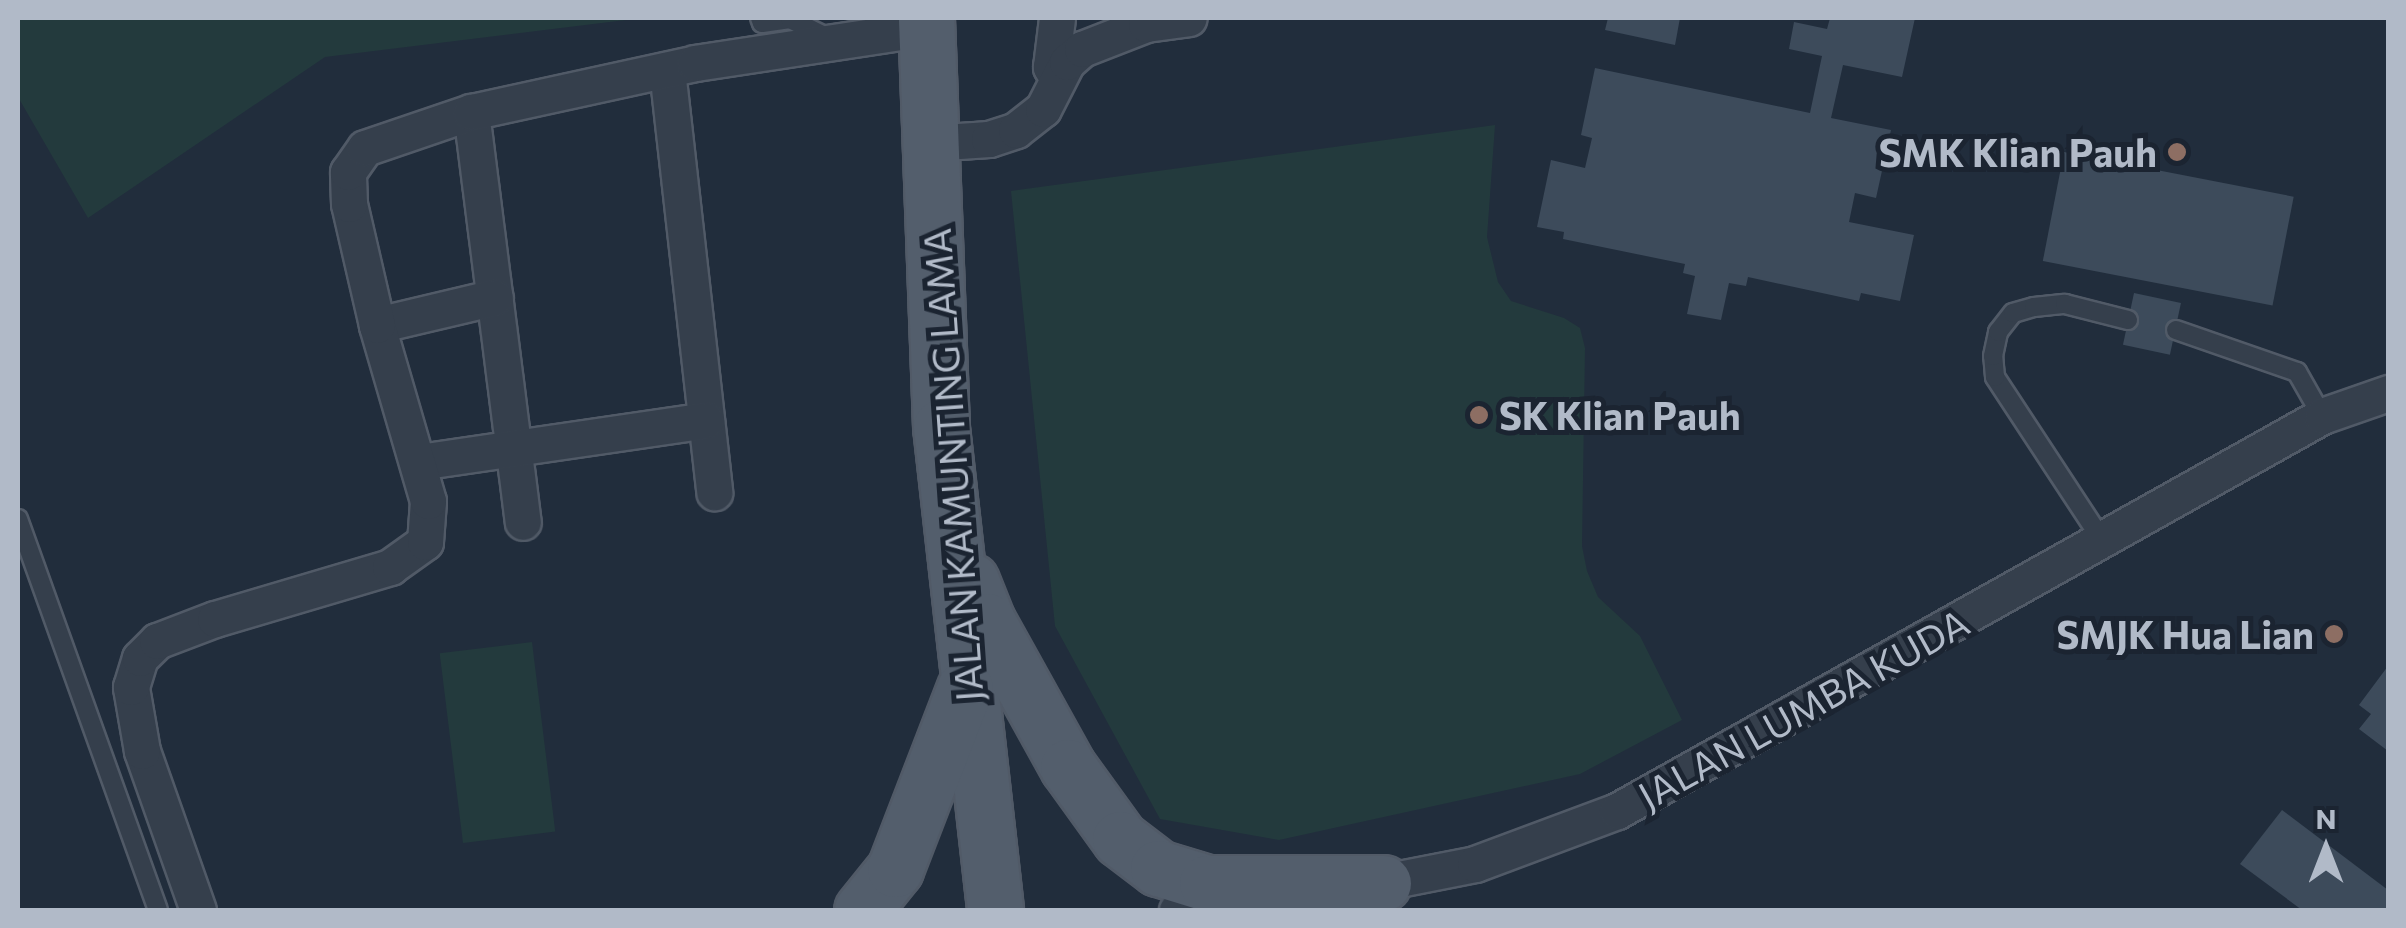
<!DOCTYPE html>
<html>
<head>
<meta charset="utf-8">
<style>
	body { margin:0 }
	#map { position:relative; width:2406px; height:928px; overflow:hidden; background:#212d3c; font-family:Commissioner,sans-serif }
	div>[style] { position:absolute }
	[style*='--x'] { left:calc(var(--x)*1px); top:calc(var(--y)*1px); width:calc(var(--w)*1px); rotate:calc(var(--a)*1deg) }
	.green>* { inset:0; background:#233a3d; transform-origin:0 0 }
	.building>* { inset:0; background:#3d4b5b; transform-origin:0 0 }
	.roads { filter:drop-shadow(2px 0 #515a67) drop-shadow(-2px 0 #515a67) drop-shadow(0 2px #515a67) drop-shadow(0 -2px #515a67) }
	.service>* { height:18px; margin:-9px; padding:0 9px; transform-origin:9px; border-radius:9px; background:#353f4c }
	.minor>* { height:35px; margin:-17.5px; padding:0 17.5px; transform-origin:17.5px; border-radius:17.5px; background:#353f4c }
	.primary>* { height:55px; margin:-27.5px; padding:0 27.5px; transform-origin:27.5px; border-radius:27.5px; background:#535e6c }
	.dots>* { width:28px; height:28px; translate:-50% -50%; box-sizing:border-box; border:5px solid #1b2431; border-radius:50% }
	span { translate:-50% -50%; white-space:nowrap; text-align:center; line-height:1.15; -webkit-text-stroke:10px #1b2431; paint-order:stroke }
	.poi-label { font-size:38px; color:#b1bac8; font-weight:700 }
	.right { translate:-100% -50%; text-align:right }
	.left { translate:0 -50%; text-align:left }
	.street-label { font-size:38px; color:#b1bac8 }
	.frame { position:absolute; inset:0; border:20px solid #b1bac8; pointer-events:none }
	.north { position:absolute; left:2276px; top:798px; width:100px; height:100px; -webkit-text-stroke:8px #1b2431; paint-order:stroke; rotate:0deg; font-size:28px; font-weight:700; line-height:40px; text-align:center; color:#b1bac8 }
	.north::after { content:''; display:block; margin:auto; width:35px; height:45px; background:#b1bac8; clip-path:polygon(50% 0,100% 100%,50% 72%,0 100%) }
</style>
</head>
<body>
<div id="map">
	<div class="green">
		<div style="clip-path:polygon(18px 18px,642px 18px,325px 57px,88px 218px,18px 97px)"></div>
		<div style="clip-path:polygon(1495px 125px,1487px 237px,1498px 282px,1511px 301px,1564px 318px,1580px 328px,1585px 348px,1582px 546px,1587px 571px,1598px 597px,1640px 636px,1682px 720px,1580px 774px,1279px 840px,1160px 819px,1055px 626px,1011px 191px)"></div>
		<div style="left:532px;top:642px;width:191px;height:93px;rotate:83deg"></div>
	</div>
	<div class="building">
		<div style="clip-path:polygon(1608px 18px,1680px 18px,1675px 45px,1605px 30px)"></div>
		<div style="clip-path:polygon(1830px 18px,1915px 18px,1902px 77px,1843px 65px,1831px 118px,1891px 130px,1876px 198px,1855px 193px,1849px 222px,1914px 235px,1900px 301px,1861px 293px,1859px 301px,1748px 277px,1746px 286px,1729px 283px,1721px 320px,1687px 314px,1695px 276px,1683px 273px,1685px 264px,1563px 239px,1564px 232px,1537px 227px,1551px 160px,1585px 168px,1592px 138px,1581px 135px,1595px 68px,1810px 113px,1822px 56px,1789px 49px,1794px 22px,1827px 29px)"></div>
		<div style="left:2064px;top:152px;width:234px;height:111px;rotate:11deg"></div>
		<div style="left:2134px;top:293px;width:48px;height:53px;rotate:12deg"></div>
		<div style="clip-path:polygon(2388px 666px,2388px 751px,2359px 729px,2371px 714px,2359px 705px)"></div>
		<div style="clip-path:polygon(2282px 810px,2388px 890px,2388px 910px,2302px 910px,2240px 864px)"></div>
	</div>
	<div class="roads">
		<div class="service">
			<div style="--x:760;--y:18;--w:5;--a:68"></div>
			<div style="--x:762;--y:23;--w:28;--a:-8"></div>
			<div style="--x:790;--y:19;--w:45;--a:26.6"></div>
			<div style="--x:2176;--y:330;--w:128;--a:19.1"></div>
			<div style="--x:2297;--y:372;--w:51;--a:60.4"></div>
			<div style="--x:18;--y:519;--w:415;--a:70.3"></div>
			<div style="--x:2102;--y:540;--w:195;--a:-123.3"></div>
			<div style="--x:1995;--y:377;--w:21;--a:-95"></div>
			<div style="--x:1993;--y:356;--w:25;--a:-78"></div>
			<div style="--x:1998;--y:332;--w:24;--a:-52"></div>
			<div style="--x:2013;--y:313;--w:22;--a:-16"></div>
			<div style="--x:2034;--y:307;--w:31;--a:-6"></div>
			<div style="--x:2065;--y:304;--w:65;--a:14.3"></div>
		</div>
		<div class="minor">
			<div style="--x:667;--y:70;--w:425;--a:83.6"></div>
			<div style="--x:1057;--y:77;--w:12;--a:-121"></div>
			<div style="--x:1051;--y:67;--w:49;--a:-83"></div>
			<div style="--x:471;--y:112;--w:413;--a:82.8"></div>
			<div style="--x:929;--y:143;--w:60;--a:-3.8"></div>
			<div style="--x:989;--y:139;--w:28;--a:-18"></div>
			<div style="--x:1016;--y:130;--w:34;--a:-38"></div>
			<div style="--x:1043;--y:109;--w:53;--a:-62.9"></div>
			<div style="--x:1067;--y:62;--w:20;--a:-41"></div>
			<div style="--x:1082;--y:49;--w:69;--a:-21.3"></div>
			<div style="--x:1146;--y:24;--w:43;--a:-7.9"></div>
			<div style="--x:377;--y:325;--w:121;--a:-13.3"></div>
			<div style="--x:419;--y:462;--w:290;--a:-8.3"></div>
			<div style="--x:1363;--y:886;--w:114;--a:-11.1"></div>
			<div style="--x:1475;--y:864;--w:152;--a:-20.5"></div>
			<div style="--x:1617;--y:811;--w:808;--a:-29.26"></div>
			<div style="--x:2322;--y:416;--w:70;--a:-19.2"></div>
			<div style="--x:198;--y:910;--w:169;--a:-109.4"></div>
			<div style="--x:142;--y:751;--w:65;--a:-99.8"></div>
			<div style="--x:131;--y:687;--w:30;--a:-73"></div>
			<div style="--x:140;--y:658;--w:24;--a:-45"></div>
			<div style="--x:157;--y:641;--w:62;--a:-20.8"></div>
			<div style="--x:215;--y:619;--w:183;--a:-16.5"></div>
			<div style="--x:390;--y:567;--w:43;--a:-35.5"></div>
			<div style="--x:425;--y:542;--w:41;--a:-85.8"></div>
			<div style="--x:428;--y:501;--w:183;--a:-106.2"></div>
			<div style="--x:377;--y:325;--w:124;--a:-103"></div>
			<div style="--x:349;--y:204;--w:32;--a:-92"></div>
			<div style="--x:348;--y:172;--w:29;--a:-55"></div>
			<div style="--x:365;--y:148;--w:112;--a:-18.8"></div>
			<div style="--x:471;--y:112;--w:229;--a:-12.3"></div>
			<div style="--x:695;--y:63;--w:234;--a:-8.6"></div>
			<div style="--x:1177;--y:910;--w:65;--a:-7"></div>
		</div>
		<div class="primary">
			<div style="--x:926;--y:18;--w:409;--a:87.9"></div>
			<div style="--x:941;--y:427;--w:486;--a:83.6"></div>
			<div style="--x:971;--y:581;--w:43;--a:68.2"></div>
			<div style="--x:987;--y:621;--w:167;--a:61"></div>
			<div style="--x:1068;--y:767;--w:89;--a:54.2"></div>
			<div style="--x:1120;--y:839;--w:48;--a:37.3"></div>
			<div style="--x:1158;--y:868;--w:51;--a:17"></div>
			<div style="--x:1207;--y:883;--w:176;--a:0"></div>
			<div style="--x:862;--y:910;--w:53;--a:-51.2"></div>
			<div style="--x:895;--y:869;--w:194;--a:-68.9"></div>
		</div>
	</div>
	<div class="dots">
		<div style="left:2177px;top:152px;background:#8d6e63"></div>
		<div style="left:1479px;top:415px;background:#8d6e63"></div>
		<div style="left:2334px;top:634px;background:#8d6e63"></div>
	</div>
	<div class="poi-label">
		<span class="right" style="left:2157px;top:152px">SMK Klian Pauh</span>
		<span class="left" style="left:1499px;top:415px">SK Klian Pauh</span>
		<span class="right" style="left:2314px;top:634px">SMJK Hua Lian</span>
	</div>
	<div class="street-label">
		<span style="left:952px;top:465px;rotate:-94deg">JALAN KAMUNTING LAMA</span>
		<span style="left:1803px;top:708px;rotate:-29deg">JALAN LUMBA KUDA</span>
	</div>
	<div class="frame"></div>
	<div class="north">N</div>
</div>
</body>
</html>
